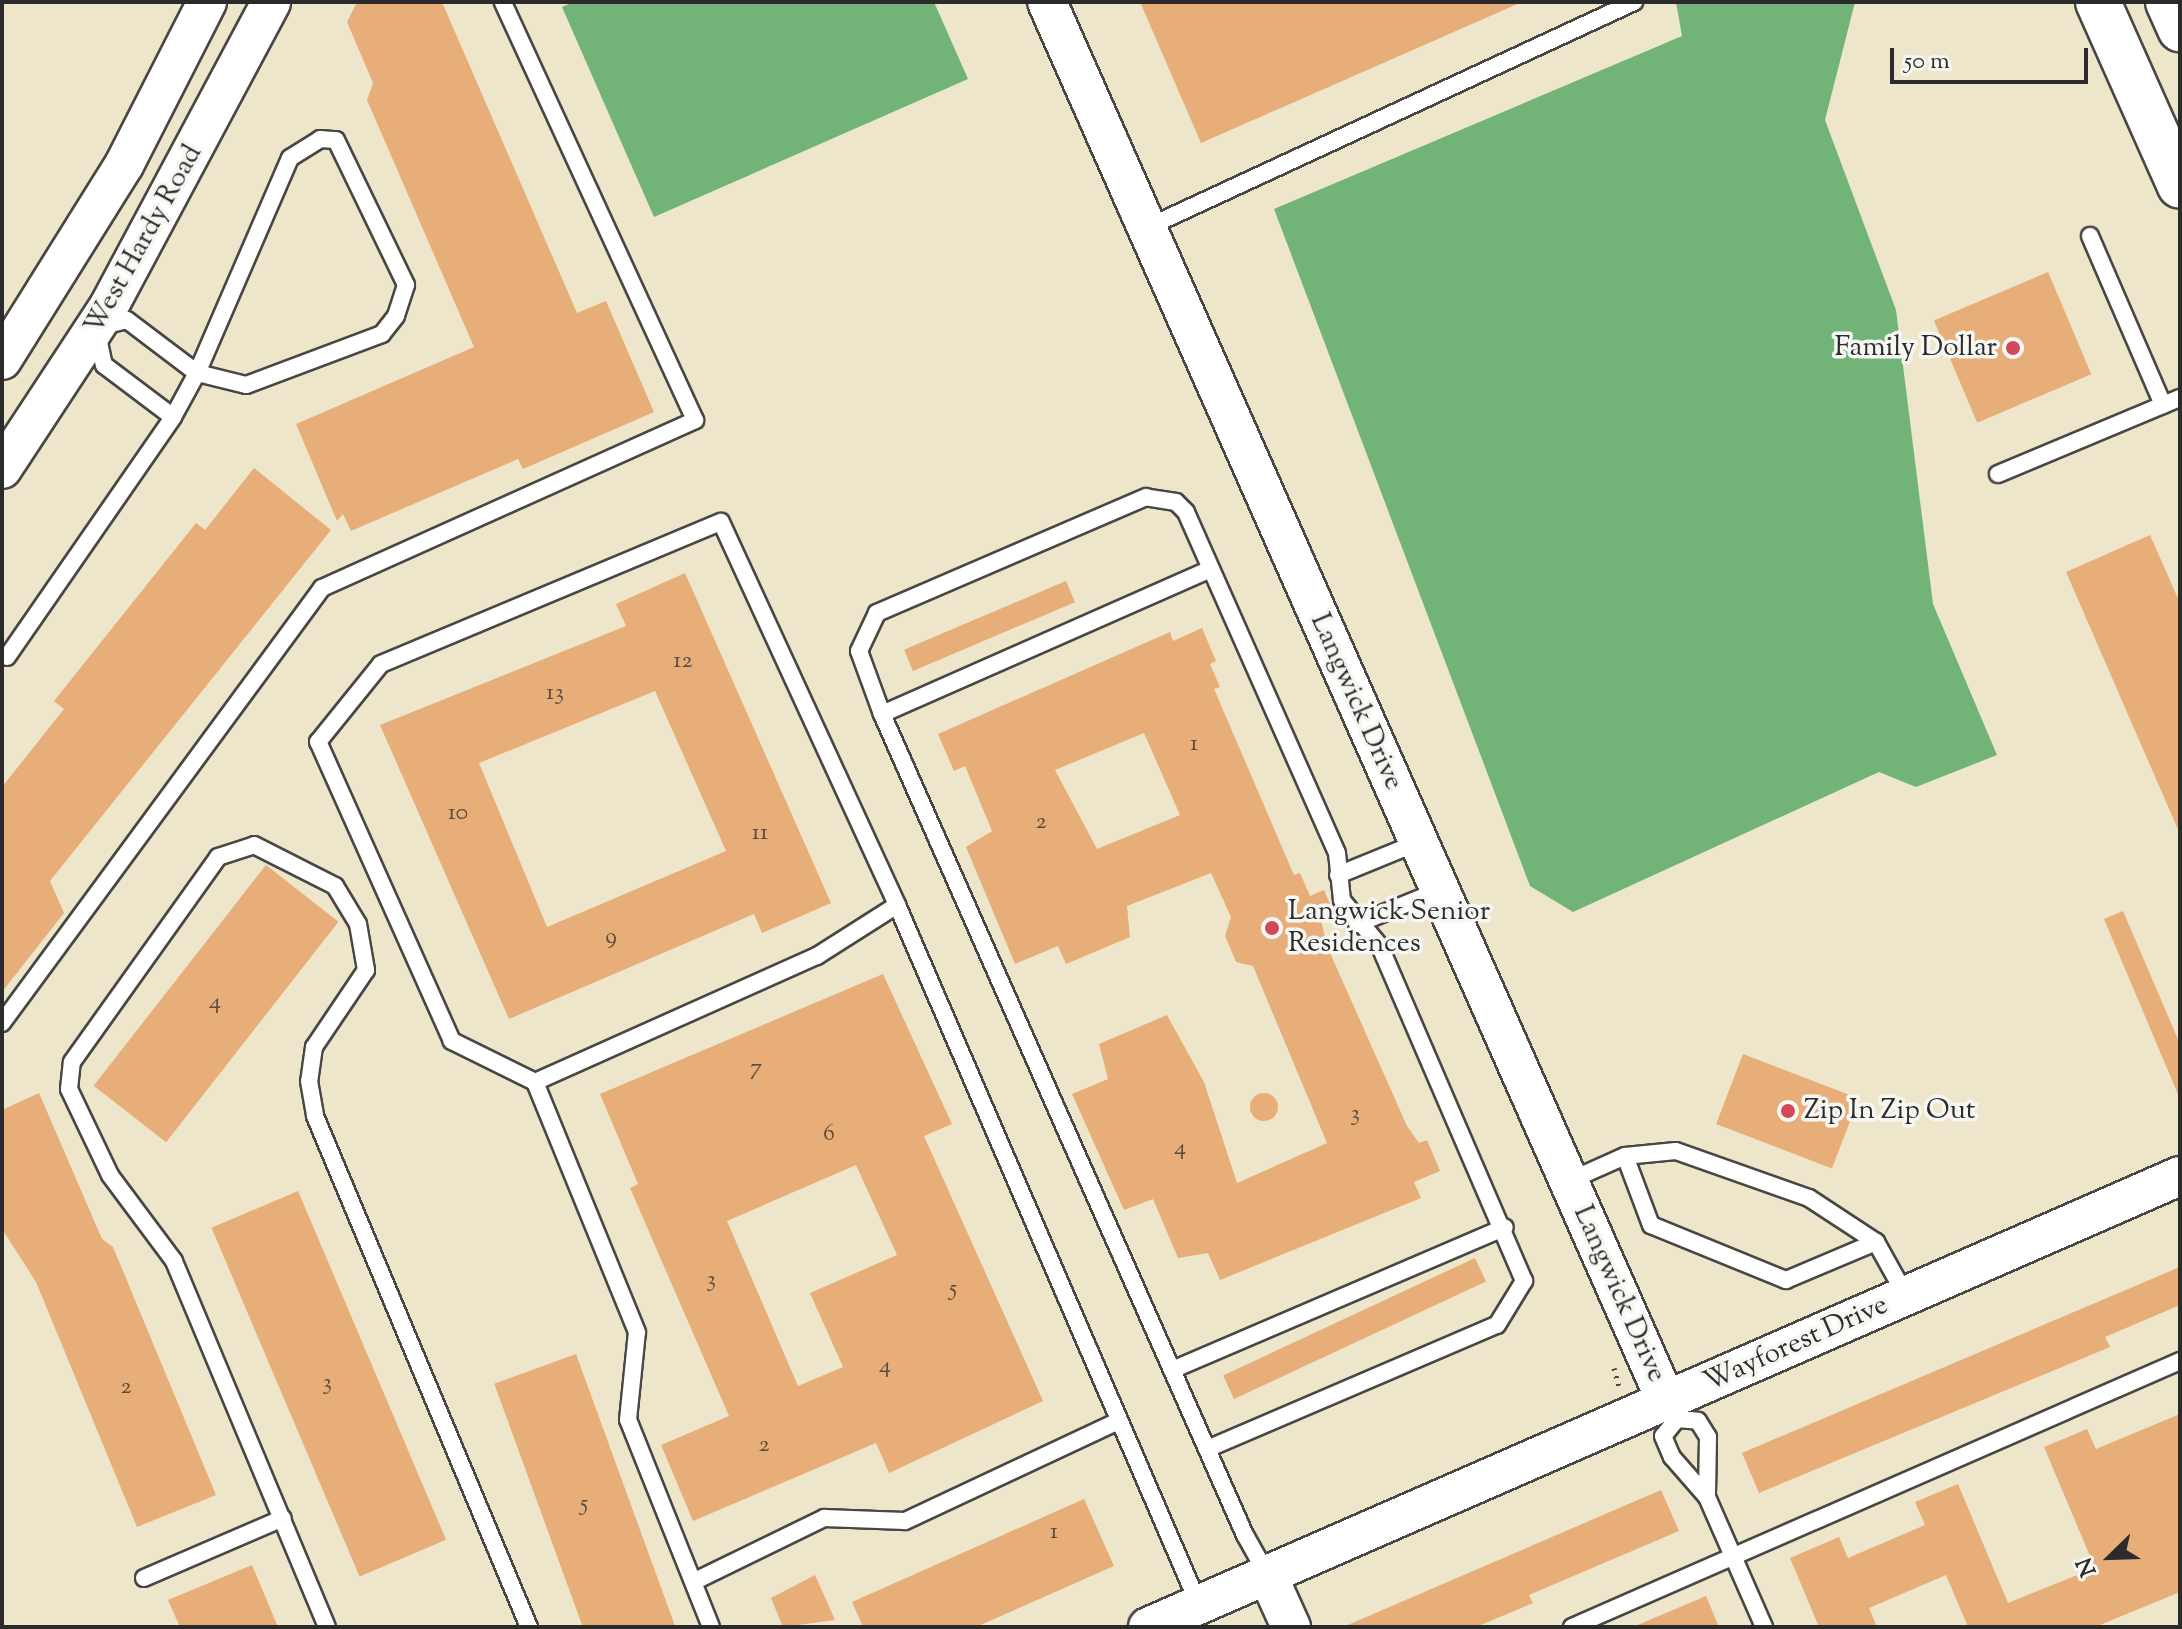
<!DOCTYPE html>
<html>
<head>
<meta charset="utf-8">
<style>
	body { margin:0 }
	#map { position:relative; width:2182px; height:1629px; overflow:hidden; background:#ede6cb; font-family:"Sorts Mill Goudy",serif }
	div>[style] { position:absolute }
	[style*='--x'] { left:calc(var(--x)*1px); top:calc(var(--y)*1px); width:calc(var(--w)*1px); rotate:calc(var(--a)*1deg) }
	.forest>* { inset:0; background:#72b477 }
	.building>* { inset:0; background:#e7ae79; transform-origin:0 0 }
	.round { border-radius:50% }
	.path>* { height:5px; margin-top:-2.5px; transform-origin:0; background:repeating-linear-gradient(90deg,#484743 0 2px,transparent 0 8px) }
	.roads { filter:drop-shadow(2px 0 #484743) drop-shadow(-2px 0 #484743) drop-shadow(0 2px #484743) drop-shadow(0 -2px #484743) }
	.service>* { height:16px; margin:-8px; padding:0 8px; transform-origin:8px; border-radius:8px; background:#fff }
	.tertiary>* { height:38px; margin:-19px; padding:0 19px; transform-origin:19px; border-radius:19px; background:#fff }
	.secondary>* { height:44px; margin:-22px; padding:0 22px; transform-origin:22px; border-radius:22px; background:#fff }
	.dots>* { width:22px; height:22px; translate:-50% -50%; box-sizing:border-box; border:4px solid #f6f6f2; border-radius:50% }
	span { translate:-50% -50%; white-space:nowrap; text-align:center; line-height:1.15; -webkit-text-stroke:7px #f6f6f2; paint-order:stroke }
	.number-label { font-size:24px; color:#5a4c3e }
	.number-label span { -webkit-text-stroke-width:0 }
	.street-label { font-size:28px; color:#2b2b2b }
	.poi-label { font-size:28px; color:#2b2b2b }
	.right { translate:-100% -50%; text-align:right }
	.left { translate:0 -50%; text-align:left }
	.frame { position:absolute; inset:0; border:4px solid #2b2b2b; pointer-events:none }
	.north { position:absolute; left:2070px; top:1517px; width:80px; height:80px; -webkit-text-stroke:6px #f6f6f2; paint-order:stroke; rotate:247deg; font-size:22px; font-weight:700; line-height:32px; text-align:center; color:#2b2b2b }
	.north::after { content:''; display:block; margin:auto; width:28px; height:36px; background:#2b2b2b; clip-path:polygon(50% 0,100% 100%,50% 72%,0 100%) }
	.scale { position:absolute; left:1890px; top:48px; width:198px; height:36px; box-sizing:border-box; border:4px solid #2b2b2b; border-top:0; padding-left:10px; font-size:24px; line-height:28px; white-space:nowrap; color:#2b2b2b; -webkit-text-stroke:6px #f6f6f2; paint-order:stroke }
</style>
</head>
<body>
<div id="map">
	<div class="forest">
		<div style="clip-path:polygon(573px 2px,934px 2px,968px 79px,654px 217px,562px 7px)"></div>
		<div style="clip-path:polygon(1676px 2px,1855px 2px,1825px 120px,1896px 310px,1933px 604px,1997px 755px,1916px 787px,1879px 772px,1573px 912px,1530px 886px,1274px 209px,1682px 36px)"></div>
	</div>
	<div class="building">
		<div style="clip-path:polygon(357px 2px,442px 2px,577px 313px,606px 301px,654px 412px,523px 469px,518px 459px,351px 531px,343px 514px,337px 521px,296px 424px,474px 347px,367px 100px,373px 83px,347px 22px)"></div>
		<div style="clip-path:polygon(1140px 2px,1522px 2px,1201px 143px)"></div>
		<div style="left:2048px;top:272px;width:111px;height:124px;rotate:67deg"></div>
		<div style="clip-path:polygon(254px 468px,331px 530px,50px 881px,64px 913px,2px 992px,2px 787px,64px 709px,54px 701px,196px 523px,205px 530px)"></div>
		<div style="clip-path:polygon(2150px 535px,2180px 603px,2180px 834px,2066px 572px)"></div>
		<div style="clip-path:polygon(evenodd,685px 573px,831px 903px,762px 933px,754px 914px,509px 1019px,380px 725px,626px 626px,616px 604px,685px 573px,655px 691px,726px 851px,547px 927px,479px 763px,655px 691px)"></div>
		<div style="left:1066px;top:581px;width:23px;height:176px;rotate:67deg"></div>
		<div style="clip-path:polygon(evenodd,1202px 628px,1216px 661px,1210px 664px,1220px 687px,1214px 689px,1294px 875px,1300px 873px,1310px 896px,1324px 890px,1334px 914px,1321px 920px,1327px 946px,1407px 1126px,1419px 1143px,1427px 1140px,1440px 1171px,1414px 1182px,1421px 1198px,1220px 1280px,1208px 1253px,1178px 1258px,1153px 1199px,1124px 1210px,1072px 1094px,1108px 1079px,1099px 1044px,1167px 1015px,1204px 1082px,1237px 1183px,1327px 1143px,1253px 966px,1236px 962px,1225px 936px,1231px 917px,1211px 873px,1127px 906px,1130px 937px,1066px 964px,1058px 946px,1015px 964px,966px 847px,992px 831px,965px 766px,954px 771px,938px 734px,1170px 632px,1173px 641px,1202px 628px,1144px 733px,1180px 815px,1097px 849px,1055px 770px,1144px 733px)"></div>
		<div style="left:266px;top:865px;width:92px;height:280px;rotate:38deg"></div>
		<div style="clip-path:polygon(2123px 911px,2180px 1044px,2180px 1099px,2104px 919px)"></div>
		<div style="clip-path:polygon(evenodd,883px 974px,952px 1124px,924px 1136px,1043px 1401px,889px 1473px,876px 1443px,693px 1521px,661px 1445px,729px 1416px,630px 1188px,638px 1184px,600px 1094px,883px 974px,856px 1165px,897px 1255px,810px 1293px,843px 1367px,798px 1386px,727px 1221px,856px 1165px)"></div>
		<div style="left:1743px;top:1054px;width:124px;height:75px;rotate:21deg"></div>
		<div style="clip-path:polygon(39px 1093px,102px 1239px,113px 1247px,216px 1495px,137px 1527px,36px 1282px,2px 1229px,2px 1110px)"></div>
		<div class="round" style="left:1250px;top:1093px;width:28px;height:28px"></div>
		<div style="left:298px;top:1191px;width:379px;height:94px;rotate:67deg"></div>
		<div style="left:1475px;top:1258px;width:26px;height:278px;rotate:65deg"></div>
		<div style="clip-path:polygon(2180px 1267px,2180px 1305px,2105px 1337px,2110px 1347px,1759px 1493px,1742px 1453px)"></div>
		<div style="left:576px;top:1354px;width:290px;height:87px;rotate:70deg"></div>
		<div style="clip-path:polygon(2180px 1414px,2180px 1592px,2095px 1627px,1968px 1627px,1946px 1575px,1869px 1608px,1877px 1627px,1819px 1627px,1790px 1558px,1839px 1537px,1848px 1558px,1925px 1525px,1915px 1502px,1958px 1484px,2008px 1603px,2095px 1568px,2044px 1447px,2087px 1429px,2096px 1449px)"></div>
		<div style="clip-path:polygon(1661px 1490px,1679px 1531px,1529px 1595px,1533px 1603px,1476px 1627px,1343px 1627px)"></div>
		<div style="clip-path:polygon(1084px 1499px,1114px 1566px,976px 1627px,863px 1627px,852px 1602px)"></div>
		<div style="clip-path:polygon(252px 1565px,278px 1627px,180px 1627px,168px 1600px)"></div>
		<div style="clip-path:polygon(815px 1575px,835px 1620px,783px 1627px,771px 1598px)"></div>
		<div style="clip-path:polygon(1706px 1596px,1719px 1627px,1633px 1627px)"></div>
	</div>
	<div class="path">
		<div style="--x:1614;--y:1368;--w:20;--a:75"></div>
	</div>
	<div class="roads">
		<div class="service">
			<div style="--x:1146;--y:228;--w:538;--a:-24.85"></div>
			<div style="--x:2090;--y:236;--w:184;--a:66.6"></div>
			<div style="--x:1998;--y:474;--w:197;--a:-22.7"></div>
			<div style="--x:7;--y:657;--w:292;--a:-55.3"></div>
			<div style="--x:173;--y:417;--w:50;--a:-61.4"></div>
			<div style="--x:197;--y:373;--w:234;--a:-66.6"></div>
			<div style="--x:290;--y:158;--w:36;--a:-32"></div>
			<div style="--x:320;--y:139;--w:16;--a:4"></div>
			<div style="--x:336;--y:140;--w:161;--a:64.2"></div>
			<div style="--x:406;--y:285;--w:33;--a:108"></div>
			<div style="--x:396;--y:316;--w:23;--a:128"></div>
			<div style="--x:382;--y:334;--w:145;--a:159.4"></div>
			<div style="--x:246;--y:385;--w:50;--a:-166.2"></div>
			<div style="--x:197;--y:373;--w:88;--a:-142.9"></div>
			<div style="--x:127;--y:320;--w:32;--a:166"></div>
			<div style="--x:96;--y:328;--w:38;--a:78"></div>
			<div style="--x:104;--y:365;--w:86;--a:37"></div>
			<div style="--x:882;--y:714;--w:359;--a:-23.8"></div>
			<div style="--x:1338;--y:875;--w:87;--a:-22.2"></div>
			<div style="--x:1357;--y:924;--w:90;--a:-22.3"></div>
			<div style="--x:2;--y:1023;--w:540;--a:-53.66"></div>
			<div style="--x:322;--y:588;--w:409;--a:-24.2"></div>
			<div style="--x:695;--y:420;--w:460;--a:-114.7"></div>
			<div style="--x:535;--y:1082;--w:309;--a:-24.1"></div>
			<div style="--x:817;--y:956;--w:95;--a:-32.5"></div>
			<div style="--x:1625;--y:1156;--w:74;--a:69.4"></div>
			<div style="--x:1651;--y:1225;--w:146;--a:22.2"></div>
			<div style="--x:1786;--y:1280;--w:98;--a:-22.9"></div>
			<div style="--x:1569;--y:1181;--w:61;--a:-24.1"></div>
			<div style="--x:1625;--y:1156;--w:51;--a:-5.6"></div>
			<div style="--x:1676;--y:1151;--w:141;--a:19.5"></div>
			<div style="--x:1809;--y:1198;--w:80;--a:33.3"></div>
			<div style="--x:1876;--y:1242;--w:62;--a:60.9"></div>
			<div style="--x:1172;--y:1370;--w:362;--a:-23.2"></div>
			<div style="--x:1677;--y:1419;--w:22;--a:129"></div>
			<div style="--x:1663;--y:1436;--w:23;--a:67"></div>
			<div style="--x:1672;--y:1457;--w:53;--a:48.8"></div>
			<div style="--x:1707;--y:1497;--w:142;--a:66.3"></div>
			<div style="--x:1677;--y:1419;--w:21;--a:5"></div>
			<div style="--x:1698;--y:1421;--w:19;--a:58"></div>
			<div style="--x:1708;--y:1437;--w:60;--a:91"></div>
			<div style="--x:1207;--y:1449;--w:315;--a:-23.2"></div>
			<div style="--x:1497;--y:1325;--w:52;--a:-58.5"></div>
			<div style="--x:1524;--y:1281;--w:365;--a:-113.3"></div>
			<div style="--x:1380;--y:946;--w:60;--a:-129.6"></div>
			<div style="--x:1342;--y:900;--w:47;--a:-96.1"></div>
			<div style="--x:1337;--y:853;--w:373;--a:-113.9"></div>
			<div style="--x:1186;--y:512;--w:14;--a:-135"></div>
			<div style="--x:1176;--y:502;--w:30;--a:-171"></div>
			<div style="--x:1146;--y:497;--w:293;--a:156.7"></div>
			<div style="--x:877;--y:613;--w:42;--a:115.3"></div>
			<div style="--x:859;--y:651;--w:67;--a:69.9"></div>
			<div style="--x:882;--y:714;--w:898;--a:66.15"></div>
			<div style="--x:1245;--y:1535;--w:47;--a:60.7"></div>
			<div style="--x:144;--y:1578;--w:151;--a:-23.3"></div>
			<div style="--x:695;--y:1581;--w:144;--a:-26"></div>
			<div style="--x:824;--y:1518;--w:81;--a:2.1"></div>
			<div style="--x:905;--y:1521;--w:233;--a:-25.1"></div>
			<div style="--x:327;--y:1627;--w:397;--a:-112.7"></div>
			<div style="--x:174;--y:1261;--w:107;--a:-126.7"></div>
			<div style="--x:110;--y:1175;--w:95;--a:-115.5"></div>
			<div style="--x:69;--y:1089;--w:27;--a:-84"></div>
			<div style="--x:72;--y:1062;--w:252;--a:-54.5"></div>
			<div style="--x:218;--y:857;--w:38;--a:-18"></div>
			<div style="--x:254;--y:845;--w:91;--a:26.8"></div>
			<div style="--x:335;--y:886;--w:44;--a:58.8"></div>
			<div style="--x:358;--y:924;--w:47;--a:80.1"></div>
			<div style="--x:366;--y:970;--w:93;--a:124"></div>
			<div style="--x:314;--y:1047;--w:34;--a:98"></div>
			<div style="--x:309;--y:1081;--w:36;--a:80"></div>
			<div style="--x:315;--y:1116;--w:554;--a:67.28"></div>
			<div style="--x:711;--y:1627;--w:223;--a:-111.8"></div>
			<div style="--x:628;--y:1420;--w:88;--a:-84.2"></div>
			<div style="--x:637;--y:1332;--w:270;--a:-112.2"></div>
			<div style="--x:535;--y:1082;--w:93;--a:-153.7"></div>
			<div style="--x:452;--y:1041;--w:328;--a:-114.1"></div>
			<div style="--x:318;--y:742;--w:100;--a:-51.1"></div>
			<div style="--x:381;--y:664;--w:368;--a:-22.7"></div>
			<div style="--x:721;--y:522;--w:422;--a:65.3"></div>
			<div style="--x:897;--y:905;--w:762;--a:66.66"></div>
			<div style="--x:1572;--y:1627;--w:664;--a:-23.63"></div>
		</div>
		<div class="tertiary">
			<div style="--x:1047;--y:2;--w:1530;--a:66.13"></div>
			<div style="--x:2;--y:360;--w:230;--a:-58"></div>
			<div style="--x:124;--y:165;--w:183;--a:-63"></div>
			<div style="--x:2;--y:469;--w:195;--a:-56.7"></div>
			<div style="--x:109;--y:306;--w:344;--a:-61.9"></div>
			<div style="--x:1268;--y:1576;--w:56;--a:65.7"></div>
			<div style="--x:1148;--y:1627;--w:1126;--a:-23.61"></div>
		</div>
		<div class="secondary">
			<div style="--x:2098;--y:2;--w:201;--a:66"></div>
			<div style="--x:2168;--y:2;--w:30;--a:66"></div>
		</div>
	</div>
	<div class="dots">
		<div style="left:2013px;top:348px;background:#d1495b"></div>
		<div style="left:1272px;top:928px;background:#d1495b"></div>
		<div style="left:1788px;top:1111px;background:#d1495b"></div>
	</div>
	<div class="number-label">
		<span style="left:683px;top:662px">12</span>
		<span style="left:555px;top:694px">13</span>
		<span style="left:1194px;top:745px">1</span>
		<span style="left:458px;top:814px">10</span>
		<span style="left:1041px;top:823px">2</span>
		<span style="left:760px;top:834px">11</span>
		<span style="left:611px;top:938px">9</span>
		<span style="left:215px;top:1003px">4</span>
		<span style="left:756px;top:1069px">7</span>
		<span style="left:1355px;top:1115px">3</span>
		<span style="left:829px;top:1135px">6</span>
		<span style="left:1180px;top:1149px">4</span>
		<span style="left:711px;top:1281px">3</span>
		<span style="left:953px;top:1290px">5</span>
		<span style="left:885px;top:1367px">4</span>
		<span style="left:327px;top:1384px">3</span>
		<span style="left:126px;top:1388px">2</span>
		<span style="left:764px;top:1446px">2</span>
		<span style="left:584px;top:1505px">5</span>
		<span style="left:1054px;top:1533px">1</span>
	</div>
	<div class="street-label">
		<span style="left:144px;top:240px;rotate:-61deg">West Hardy Road</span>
		<span style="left:1356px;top:702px;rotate:66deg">Langwick Drive</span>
		<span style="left:1619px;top:1294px;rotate:66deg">Langwick Drive</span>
		<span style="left:1796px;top:1344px;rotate:-24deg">Wayforest Drive</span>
	</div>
	<div class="poi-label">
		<span class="right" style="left:1997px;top:348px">Family Dollar</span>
		<span class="left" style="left:1288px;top:928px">Langwick Senior<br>Residences</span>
		<span class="left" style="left:1804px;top:1111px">Zip In Zip Out</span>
	</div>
	<div class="frame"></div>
	<div class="north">N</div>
	<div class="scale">50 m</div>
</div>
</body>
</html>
